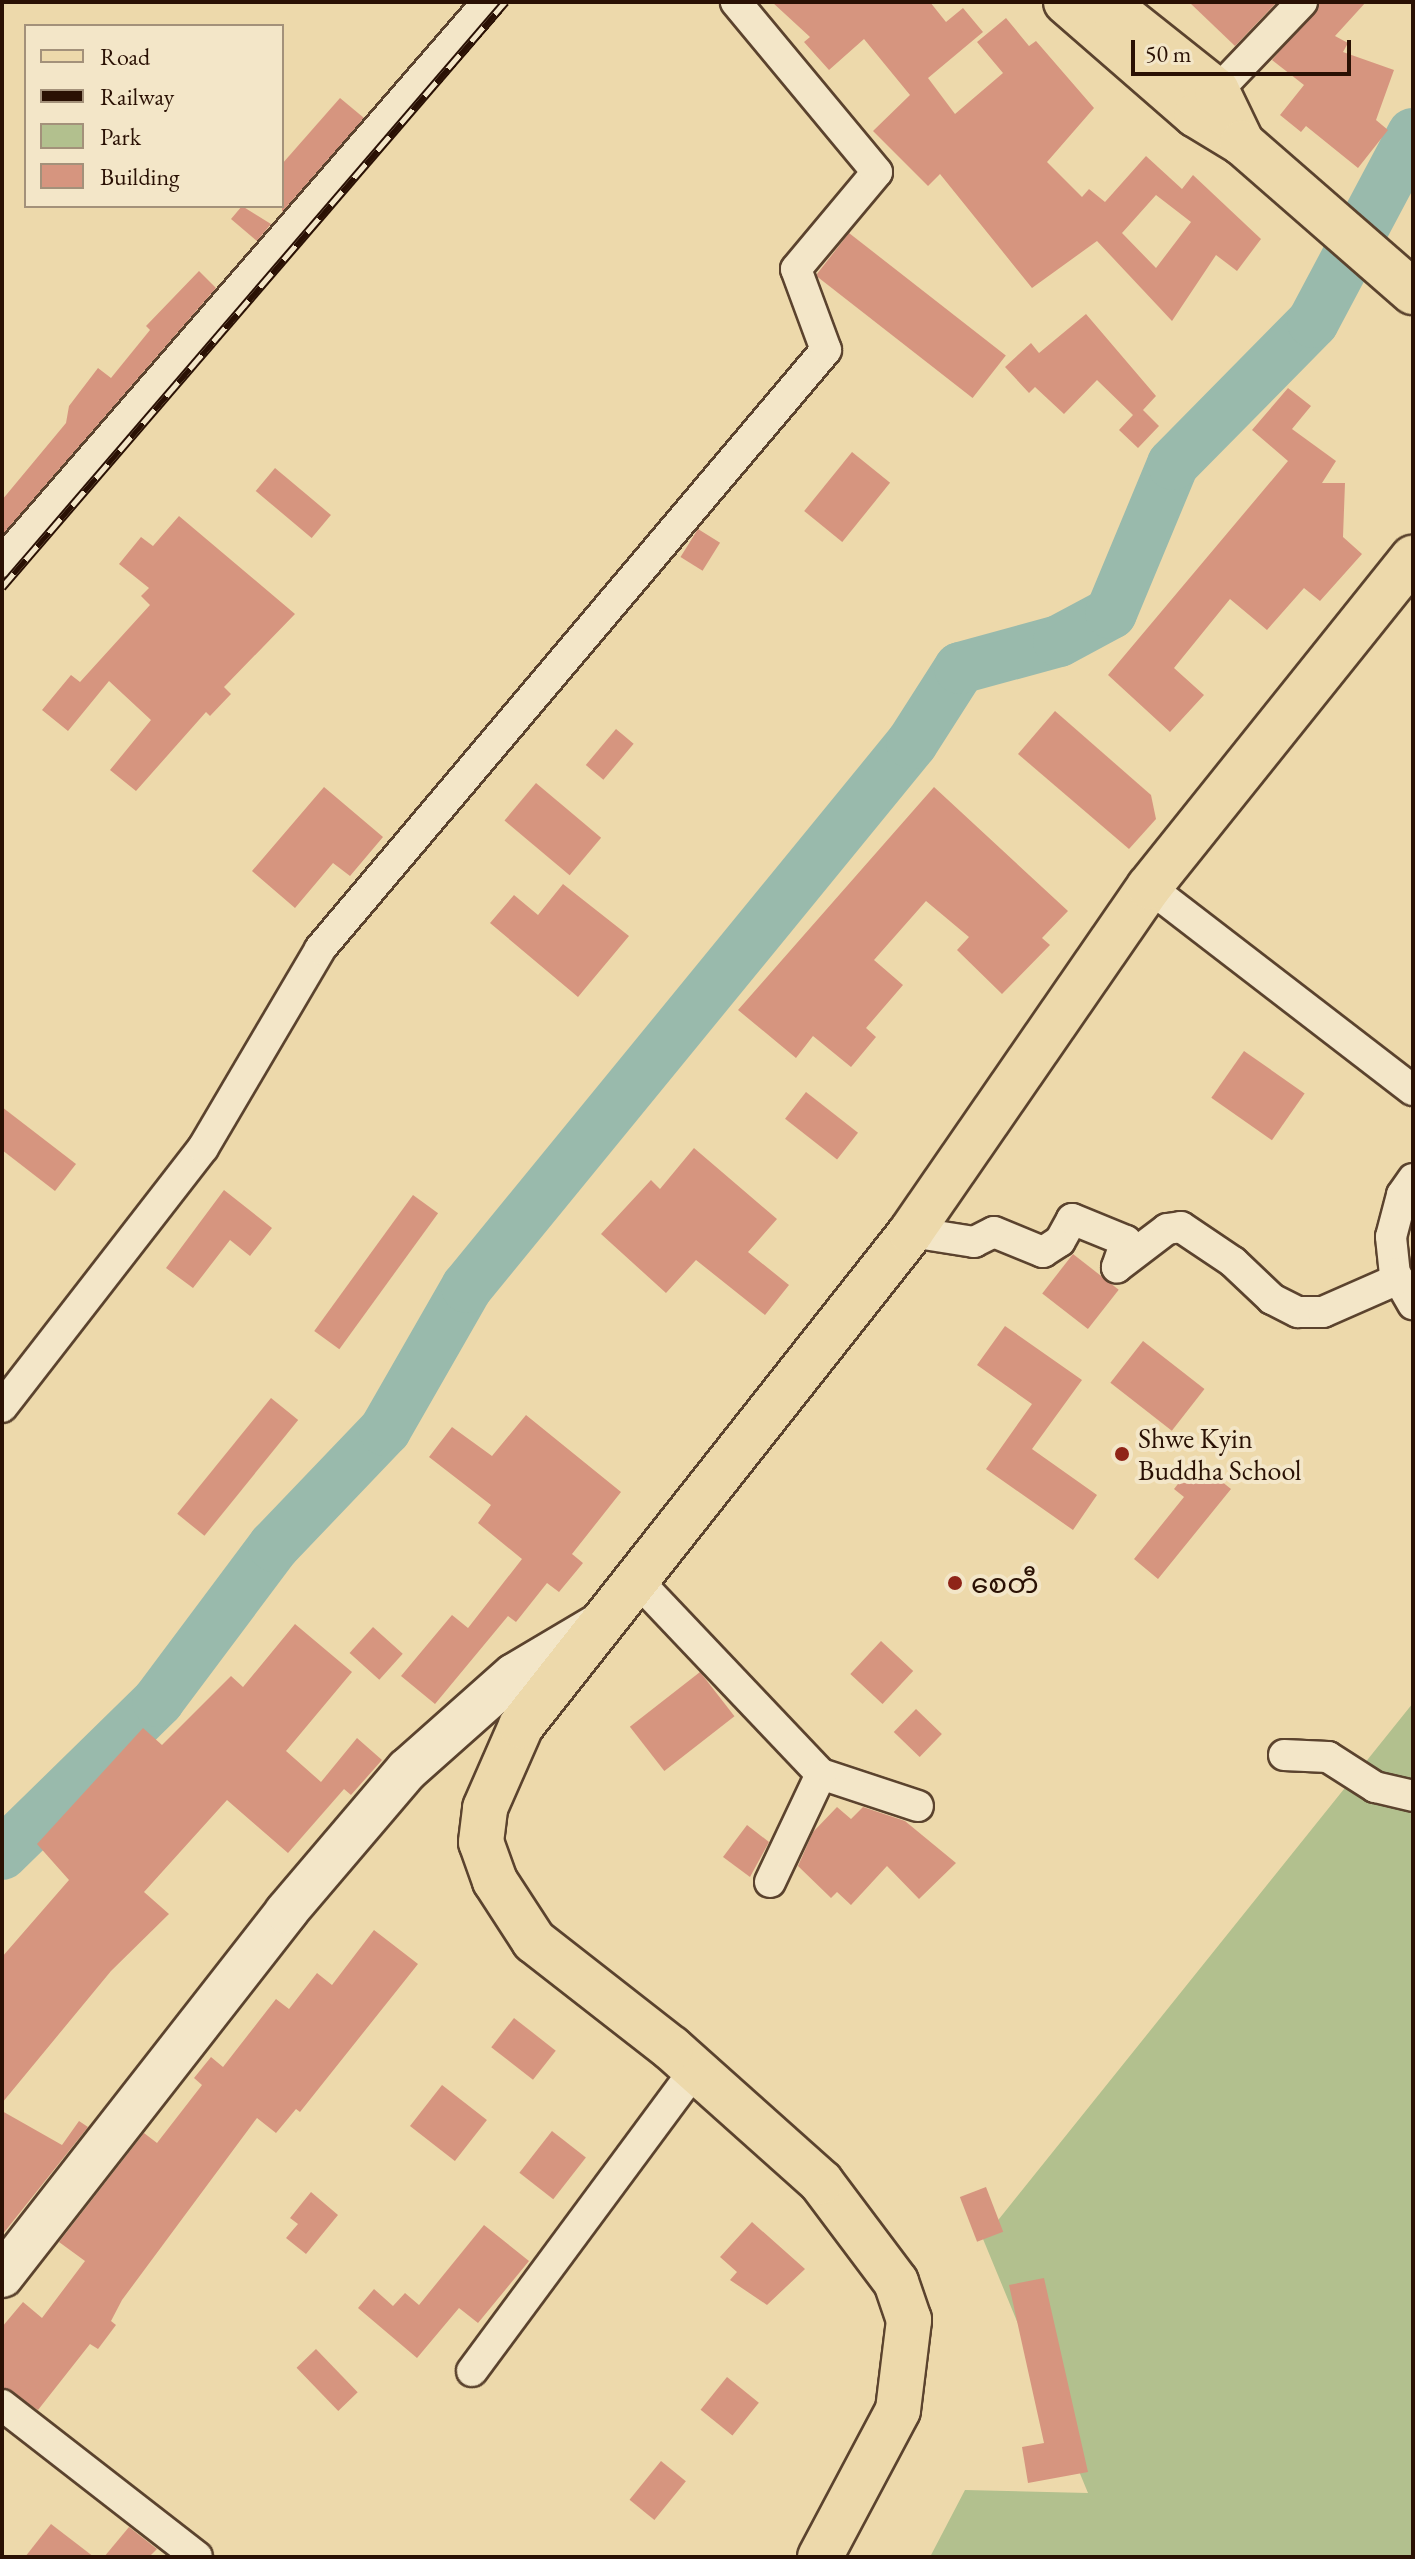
<!DOCTYPE html>
<html>
<head>
<meta charset="utf-8">
<style>
	body { margin:0 }
	#map { position:relative; width:1415px; height:2559px; overflow:hidden; background:#edd9ab; font-family:"EB Garamond","Noto Sans Myanmar",serif }
	div>[style] { position:absolute }
	[style*='--x'] { left:calc(var(--x)*1px); top:calc(var(--y)*1px); width:calc(var(--w)*1px); rotate:calc(var(--a)*1deg) }
	.green>* { inset:0; background:#b2c08e }
	.river>* { height:52px; margin:-26px; padding:0 26px; transform-origin:26px; border-radius:26px; background:#99baac }
	.building>* { inset:0; background:#d6957f; transform-origin:0 0 }
	.roads { filter:drop-shadow(2px 0 #5b432e) drop-shadow(-2px 0 #5b432e) drop-shadow(0 2px #5b432e) drop-shadow(0 -2px #5b432e) }
	.street>* { height:30px; margin:-15px; padding:0 15px; transform-origin:15px; border-radius:15px; background:#f3e6c8 }
	.secondary>* { height:42px; margin:-21px; padding:0 21px; transform-origin:21px; border-radius:21px; background:#f3e6c8 }
	.primary>* { height:44px; margin:-22px; padding:0 22px; transform-origin:22px; border-radius:22px; background:#edd9ab }
	.highway>* { height:44px; margin:-22px; padding:0 22px; transform-origin:22px; border-radius:22px; background:#edd9ab }
	.rail>* { height:9px; margin-top:-4.5px; transform-origin:0; background:repeating-linear-gradient(90deg,#f3e6c8 0 18px,#2a1104 0 36px); box-sizing:border-box; border-block:2px solid #2a1104 }
	.dots>* { width:22px; height:22px; translate:-50% -50%; box-sizing:border-box; border:4px solid #f3e6c8; border-radius:50% }
	span { translate:-50% -50%; white-space:nowrap; text-align:center; line-height:1.15; -webkit-text-stroke:8px #f3e6c8; paint-order:stroke }
	.poi-label { font-size:28px; color:#2a1104 }
	.left { translate:0 -50%; text-align:left }
	.frame { position:absolute; inset:0; border:4px solid #2a1104; pointer-events:none }
	.legend { position:absolute; left:24px; top:24px; width:260px; height:184px; box-sizing:border-box; background:#f3e6c8; border:2px solid #a3917a; margin:0; padding:10px 14px; list-style:none; font-size:24px; color:#2a1104 }
	.legend li { display:flex; align-items:center; gap:16px; height:40px }
	.legend b { width:40px; border:2px solid #a3917a }
	.scale { position:absolute; left:1131px; top:40px; width:220px; height:36px; box-sizing:border-box; border:4px solid #2a1104; border-top:0; padding-left:10px; font-size:24px; line-height:28px; white-space:nowrap; color:#2a1104; -webkit-text-stroke:6px #f3e6c8; paint-order:stroke }
</style>
</head>
<body>
<div id="map">
	<div class="green">
		<div style="clip-path:polygon(1413px 1703px,1413px 2557px,930px 2557px,965px 2490px,1088px 2493px,983px 2239px)"></div>
	</div>
	<div class="river">
		<div style="--x:2;--y:1854;--w:219;--a:-44.4"></div>
		<div style="--x:158;--y:1701;--w:194;--a:-53.2"></div>
		<div style="--x:274;--y:1546;--w:161;--a:-46.3"></div>
		<div style="--x:385;--y:1430;--w:165;--a:-60.2"></div>
		<div style="--x:467;--y:1287;--w:703;--a:-50.72"></div>
		<div style="--x:912;--y:743;--w:89;--a:-57.4"></div>
		<div style="--x:960;--y:668;--w:103;--a:-15.3"></div>
		<div style="--x:1059;--y:641;--w:59;--a:-28.3"></div>
		<div style="--x:1111;--y:613;--w:161;--a:-67.4"></div>
		<div style="--x:1173;--y:464;--w:199;--a:-45.4"></div>
		<div style="--x:1313;--y:322;--w:213;--a:-62"></div>
	</div>
	<div class="building">
		<div style="clip-path:polygon(evenodd,772px 2px,930px 2px,946px 22px,963px 8px,983px 32px,928px 78px,955px 114px,1003px 73px,977px 42px,1006px 18px,1029px 46px,1036px 41px,1094px 108px,1047px 162px,1082px 197px,1089px 189px,1105px 202px,1146px 156px,1182px 189px,1193px 175px,1261px 239px,1237px 271px,1216px 255px,1172px 321px,1097px 241px,1032px 288px,940px 174px,928px 186px,873px 131px,910px 95px,864px 39px,829px 70px,804px 42px,810px 37px,772px 2px,1156px 195px,1191px 222px,1156px 268px,1122px 233px,1156px 195px)"></div>
		<div style="clip-path:polygon(1189px 2px,1277px 2px,1235px 46px)"></div>
		<div style="clip-path:polygon(1320px 2px,1366px 2px,1335px 36px,1348px 43px,1343px 52px,1394px 70px,1376px 120px,1388px 130px,1358px 168px,1306px 126px,1301px 132px,1280px 115px,1304px 85px,1272px 60px)"></div>
		<div style="clip-path:polygon(340px 98px,364px 118px,282px 212px,282px 164px)"></div>
		<div style="clip-path:polygon(242px 206px,271px 224px,257px 241px,231px 219px)"></div>
		<div style="left:849px;top:233px;width:199px;height:54px;rotate:38deg"></div>
		<div style="clip-path:polygon(199px 271px,216px 288px,2px 535px,2px 500px,66px 423px,69px 406px,98px 368px,111px 378px,150px 330px,146px 326px)"></div>
		<div style="clip-path:polygon(1086px 314px,1156px 396px,1143px 410px,1159px 426px,1138px 448px,1119px 430px,1133px 415px,1097px 380px,1064px 414px,1035px 387px,1029px 393px,1005px 367px,1031px 343px,1039px 353px)"></div>
		<div style="clip-path:polygon(1288px 388px,1311px 406px,1292px 429px,1336px 461px,1322px 483px,1345px 483px,1343px 537px,1362px 554px,1320px 601px,1304px 588px,1267px 630px,1230px 599px,1174px 668px,1204px 695px,1170px 732px,1108px 675px,1288px 461px,1252px 430px)"></div>
		<div style="left:852px;top:452px;width:49px;height:76px;rotate:39deg"></div>
		<div style="left:275px;top:468px;width:73px;height:30px;rotate:40deg"></div>
		<div style="clip-path:polygon(179px 516px,295px 614px,224px 687px,231px 694px,210px 716px,206px 712px,136px 791px,110px 770px,151px 720px,109px 681px,68px 731px,42px 710px,71px 675px,80px 682px,150px 605px,141px 596px,149px 588px,119px 564px,141px 537px,153px 546px)"></div>
		<div style="left:698px;top:529px;width:26px;height:33px;rotate:32deg"></div>
		<div style="clip-path:polygon(1055px 711px,1151px 795px,1156px 819px,1129px 849px,1018px 754px)"></div>
		<div style="left:616px;top:729px;width:23px;height:47px;rotate:40deg"></div>
		<div style="left:536px;top:783px;width:85px;height:49px;rotate:40deg"></div>
		<div style="clip-path:polygon(324px 787px,383px 837px,350px 876px,333px 863px,295px 908px,252px 871px)"></div>
		<div style="clip-path:polygon(934px 787px,1068px 911px,1042px 938px,1050px 945px,1002px 994px,957px 950px,969px 937px,926px 901px,874px 960px,903px 985px,866px 1028px,876px 1037px,851px 1067px,813px 1036px,796px 1058px,738px 1010px)"></div>
		<div style="clip-path:polygon(563px 884px,629px 936px,578px 997px,490px 923px,514px 895px,538px 915px)"></div>
		<div style="left:1244px;top:1051px;width:74px;height:57px;rotate:35deg"></div>
		<div style="left:806px;top:1092px;width:66px;height:34px;rotate:38deg"></div>
		<div style="clip-path:polygon(2px 1107px,76px 1164px,55px 1191px,2px 1150px)"></div>
		<div style="clip-path:polygon(694px 1148px,777px 1219px,748px 1252px,789px 1285px,765px 1315px,696px 1260px,666px 1293px,601px 1234px,651px 1180px,660px 1189px)"></div>
		<div style="clip-path:polygon(224px 1190px,272px 1228px,250px 1256px,230px 1240px,193px 1288px,166px 1268px)"></div>
		<div style="left:413px;top:1195px;width:31px;height:168px;rotate:36deg"></div>
		<div style="left:1073px;top:1254px;width:58px;height:50px;rotate:38deg"></div>
		<div style="clip-path:polygon(1005px 1326px,1082px 1380px,1032px 1449px,1097px 1495px,1073px 1530px,986px 1469px,1032px 1404px,977px 1365px)"></div>
		<div style="left:1143px;top:1341px;width:78px;height:53px;rotate:38deg"></div>
		<div style="left:271px;top:1398px;width:35px;height:149px;rotate:39deg"></div>
		<div style="clip-path:polygon(526px 1415px,621px 1492px,572px 1554px,583px 1563px,559px 1592px,547px 1583px,516px 1622px,508px 1616px,435px 1704px,401px 1676px,452px 1615px,468px 1628px,522px 1559px,478px 1523px,491px 1505px,429px 1457px,452px 1427px,492px 1456px)"></div>
		<div style="clip-path:polygon(1196px 1461px,1231px 1489px,1158px 1579px,1134px 1559px,1184px 1497px,1174px 1489px)"></div>
		<div style="clip-path:polygon(295px 1624px,352px 1672px,286px 1751px,321px 1782px,357px 1738px,382px 1760px,351px 1795px,344px 1789px,288px 1853px,227px 1800px,144px 1892px,169px 1914px,111px 1971px,2px 2103px,2px 1957px,69px 1880px,37px 1844px,143px 1728px,162px 1745px,231px 1676px,243px 1687px)"></div>
		<div style="left:373px;top:1627px;width:40px;height:35px;rotate:42deg"></div>
		<div style="left:881px;top:1641px;width:44px;height:45px;rotate:43deg"></div>
		<div style="left:700px;top:1672px;width:56px;height:89px;rotate:52deg"></div>
		<div style="left:916px;top:1709px;width:36px;height:32px;rotate:44deg"></div>
		<div style="clip-path:polygon(837px 1807px,851px 1819px,863px 1807px,905px 1821px,956px 1863px,919px 1899px,887px 1866px,851px 1905px,837px 1892px,831px 1898px,798px 1866px,813px 1832px)"></div>
		<div style="clip-path:polygon(747px 1825px,769px 1842px,750px 1877px,723px 1857px)"></div>
		<div style="clip-path:polygon(374px 1930px,418px 1964px,300px 2112px,296px 2109px,276px 2133px,257px 2118px,122px 2300px,111px 2321px,116px 2325px,98px 2349px,90px 2344px,38px 2410px,2px 2387px,2px 2327px,23px 2302px,42px 2318px,85px 2261px,59px 2242px,144px 2133px,157px 2143px,202px 2085px,194px 2078px,211px 2057px,223px 2067px,276px 1999px,289px 2009px,317px 1973px,332px 1985px)"></div>
		<div style="left:514px;top:2018px;width:53px;height:37px;rotate:38deg"></div>
		<div style="left:442px;top:2085px;width:57px;height:52px;rotate:38deg"></div>
		<div style="clip-path:polygon(2px 2111px,62px 2145px,79px 2121px,88px 2127px,2px 2235px)"></div>
		<div style="left:552px;top:2131px;width:43px;height:53px;rotate:38deg"></div>
		<div style="left:986px;top:2187px;width:48px;height:28px;rotate:69deg"></div>
		<div style="clip-path:polygon(311px 2192px,338px 2215px,306px 2254px,286px 2238px,298px 2224px,290px 2218px)"></div>
		<div style="clip-path:polygon(752px 2222px,805px 2269px,767px 2305px,730px 2280px,737px 2272px,720px 2257px)"></div>
		<div style="clip-path:polygon(484px 2225px,529px 2261px,478px 2323px,459px 2308px,417px 2358px,358px 2308px,374px 2289px,393px 2306px,405px 2293px,419px 2305px)"></div>
		<div style="clip-path:polygon(1044px 2278px,1088px 2472px,1028px 2483px,1022px 2447px,1044px 2443px,1009px 2285px)"></div>
		<div style="left:316px;top:2349px;width:60px;height:27px;rotate:46deg"></div>
		<div style="left:727px;top:2377px;width:41px;height:42px;rotate:39deg"></div>
		<div style="left:661px;top:2461px;width:32px;height:50px;rotate:39deg"></div>
		<div style="clip-path:polygon(51px 2524px,94px 2557px,25px 2557px)"></div>
		<div style="clip-path:polygon(129px 2527px,157px 2549px,149px 2557px,104px 2557px)"></div>
	</div>
	<div class="roads">
		<div class="street">
			<div style="--x:1217;--y:91;--w:123;--a:-46.3"></div>
			<div style="--x:2;--y:562;--w:741;--a:-49.05"></div>
			<div style="--x:1149;--y:887;--w:333;--a:37.6"></div>
			<div style="--x:1413;--y:1179;--w:19;--a:125"></div>
			<div style="--x:1402;--y:1195;--w:43;--a:104.7"></div>
			<div style="--x:1391;--y:1237;--w:36;--a:84"></div>
			<div style="--x:1395;--y:1273;--w:36;--a:60"></div>
			<div style="--x:911;--y:1232;--w:64;--a:9"></div>
			<div style="--x:974;--y:1242;--w:22;--a:-27"></div>
			<div style="--x:994;--y:1232;--w:53;--a:22.2"></div>
			<div style="--x:1043;--y:1252;--w:20;--a:-33"></div>
			<div style="--x:1060;--y:1241;--w:25;--a:-61"></div>
			<div style="--x:1072;--y:1219;--w:58;--a:22.2"></div>
			<div style="--x:1126;--y:1241;--w:28;--a:109"></div>
			<div style="--x:1117;--y:1267;--w:63;--a:-37.2"></div>
			<div style="--x:1167;--y:1229;--w:14;--a:-8"></div>
			<div style="--x:1181;--y:1227;--w:63;--a:33.9"></div>
			<div style="--x:1233;--y:1262;--w:54;--a:43.5"></div>
			<div style="--x:1272;--y:1299;--w:29;--a:27"></div>
			<div style="--x:1298;--y:1312;--w:25;--a:0"></div>
			<div style="--x:1323;--y:1312;--w:82;--a:-23.7"></div>
			<div style="--x:2;--y:1407;--w:328;--a:-52.2"></div>
			<div style="--x:203;--y:1148;--w:231;--a:-59.5"></div>
			<div style="--x:320;--y:949;--w:784;--a:-49.81"></div>
			<div style="--x:826;--y:350;--w:86;--a:-110.3"></div>
			<div style="--x:796;--y:269;--w:126;--a:-50.1"></div>
			<div style="--x:877;--y:172;--w:221;--a:-129.7"></div>
			<div style="--x:635;--y:1578;--w:270;--a:46.5"></div>
			<div style="--x:821;--y:1774;--w:102;--a:18.3"></div>
			<div style="--x:1284;--y:1755;--w:44;--a:2.6"></div>
			<div style="--x:1328;--y:1757;--w:56;--a:32.6"></div>
			<div style="--x:1375;--y:1787;--w:39;--a:13"></div>
			<div style="--x:770;--y:1882;--w:119;--a:-64.7"></div>
			<div style="--x:472;--y:2371;--w:375;--a:-53.5"></div>
			<div style="--x:2;--y:2405;--w:247;--a:37.9"></div>
		</div>
		<div class="secondary">
			<div style="--x:2;--y:2276;--w:462;--a:-52"></div>
			<div style="--x:286;--y:1912;--w:187;--a:-49.6"></div>
			<div style="--x:407;--y:1770;--w:143;--a:-41.6"></div>
			<div style="--x:514;--y:1675;--w:96;--a:-30.6"></div>
		</div>
		<div class="primary">
			<div style="--x:820;--y:2557;--w:166;--a:-62"></div>
			<div style="--x:898;--y:2410;--w:91;--a:-83"></div>
			<div style="--x:909;--y:2320;--w:40;--a:-108.9"></div>
			<div style="--x:896;--y:2282;--w:125;--a:-126.9"></div>
			<div style="--x:821;--y:2182;--w:201;--a:-138.2"></div>
			<div style="--x:671;--y:2048;--w:174;--a:-142"></div>
			<div style="--x:534;--y:1941;--w:72;--a:-123"></div>
			<div style="--x:495;--y:1881;--w:41;--a:-109.7"></div>
			<div style="--x:481;--y:1842;--w:34;--a:-83"></div>
			<div style="--x:485;--y:1808;--w:90;--a:-66.3"></div>
			<div style="--x:521;--y:1726;--w:629;--a:-51.71"></div>
			<div style="--x:911;--y:1232;--w:419;--a:-55.4"></div>
			<div style="--x:1149;--y:887;--w:422;--a:-51.3"></div>
		</div>
		<div class="highway">
			<div style="--x:1066;--y:2;--w:172;--a:41"></div>
			<div style="--x:1196;--y:115;--w:54;--a:31.3"></div>
			<div style="--x:1105;--y:2;--w:143;--a:38.5"></div>
			<div style="--x:1217;--y:91;--w:58;--a:64.3"></div>
			<div style="--x:1242;--y:143;--w:227;--a:41.1"></div>
		</div>
	</div>
	<div class="rail">
		<div style="--x:2;--y:587;--w:772;--a:-49.31"></div>
	</div>
	<div class="dots">
		<div style="left:1122px;top:1454px;background:#8f2418"></div>
		<div style="left:955px;top:1583px;background:#8f2418"></div>
	</div>
	<div class="poi-label">
		<span class="left" style="left:1138px;top:1454px">Shwe Kyin<br>Buddha School</span>
		<span class="left" style="left:971px;top:1583px">စေတီ</span>
	</div>
	<div class="frame"></div>
	<ul class="legend">
	<li><b style="height:10px;background:#edd9ab"></b>Road</li>
	<li><b style="height:10px;background:#2a1104"></b>Railway</li>
	<li><b style="height:22px;background:#b2c08e"></b>Park</li>
	<li><b style="height:22px;background:#d6957f"></b>Building</li>
	</ul>
	<div class="scale">50 m</div>
</div>
</body>
</html>
